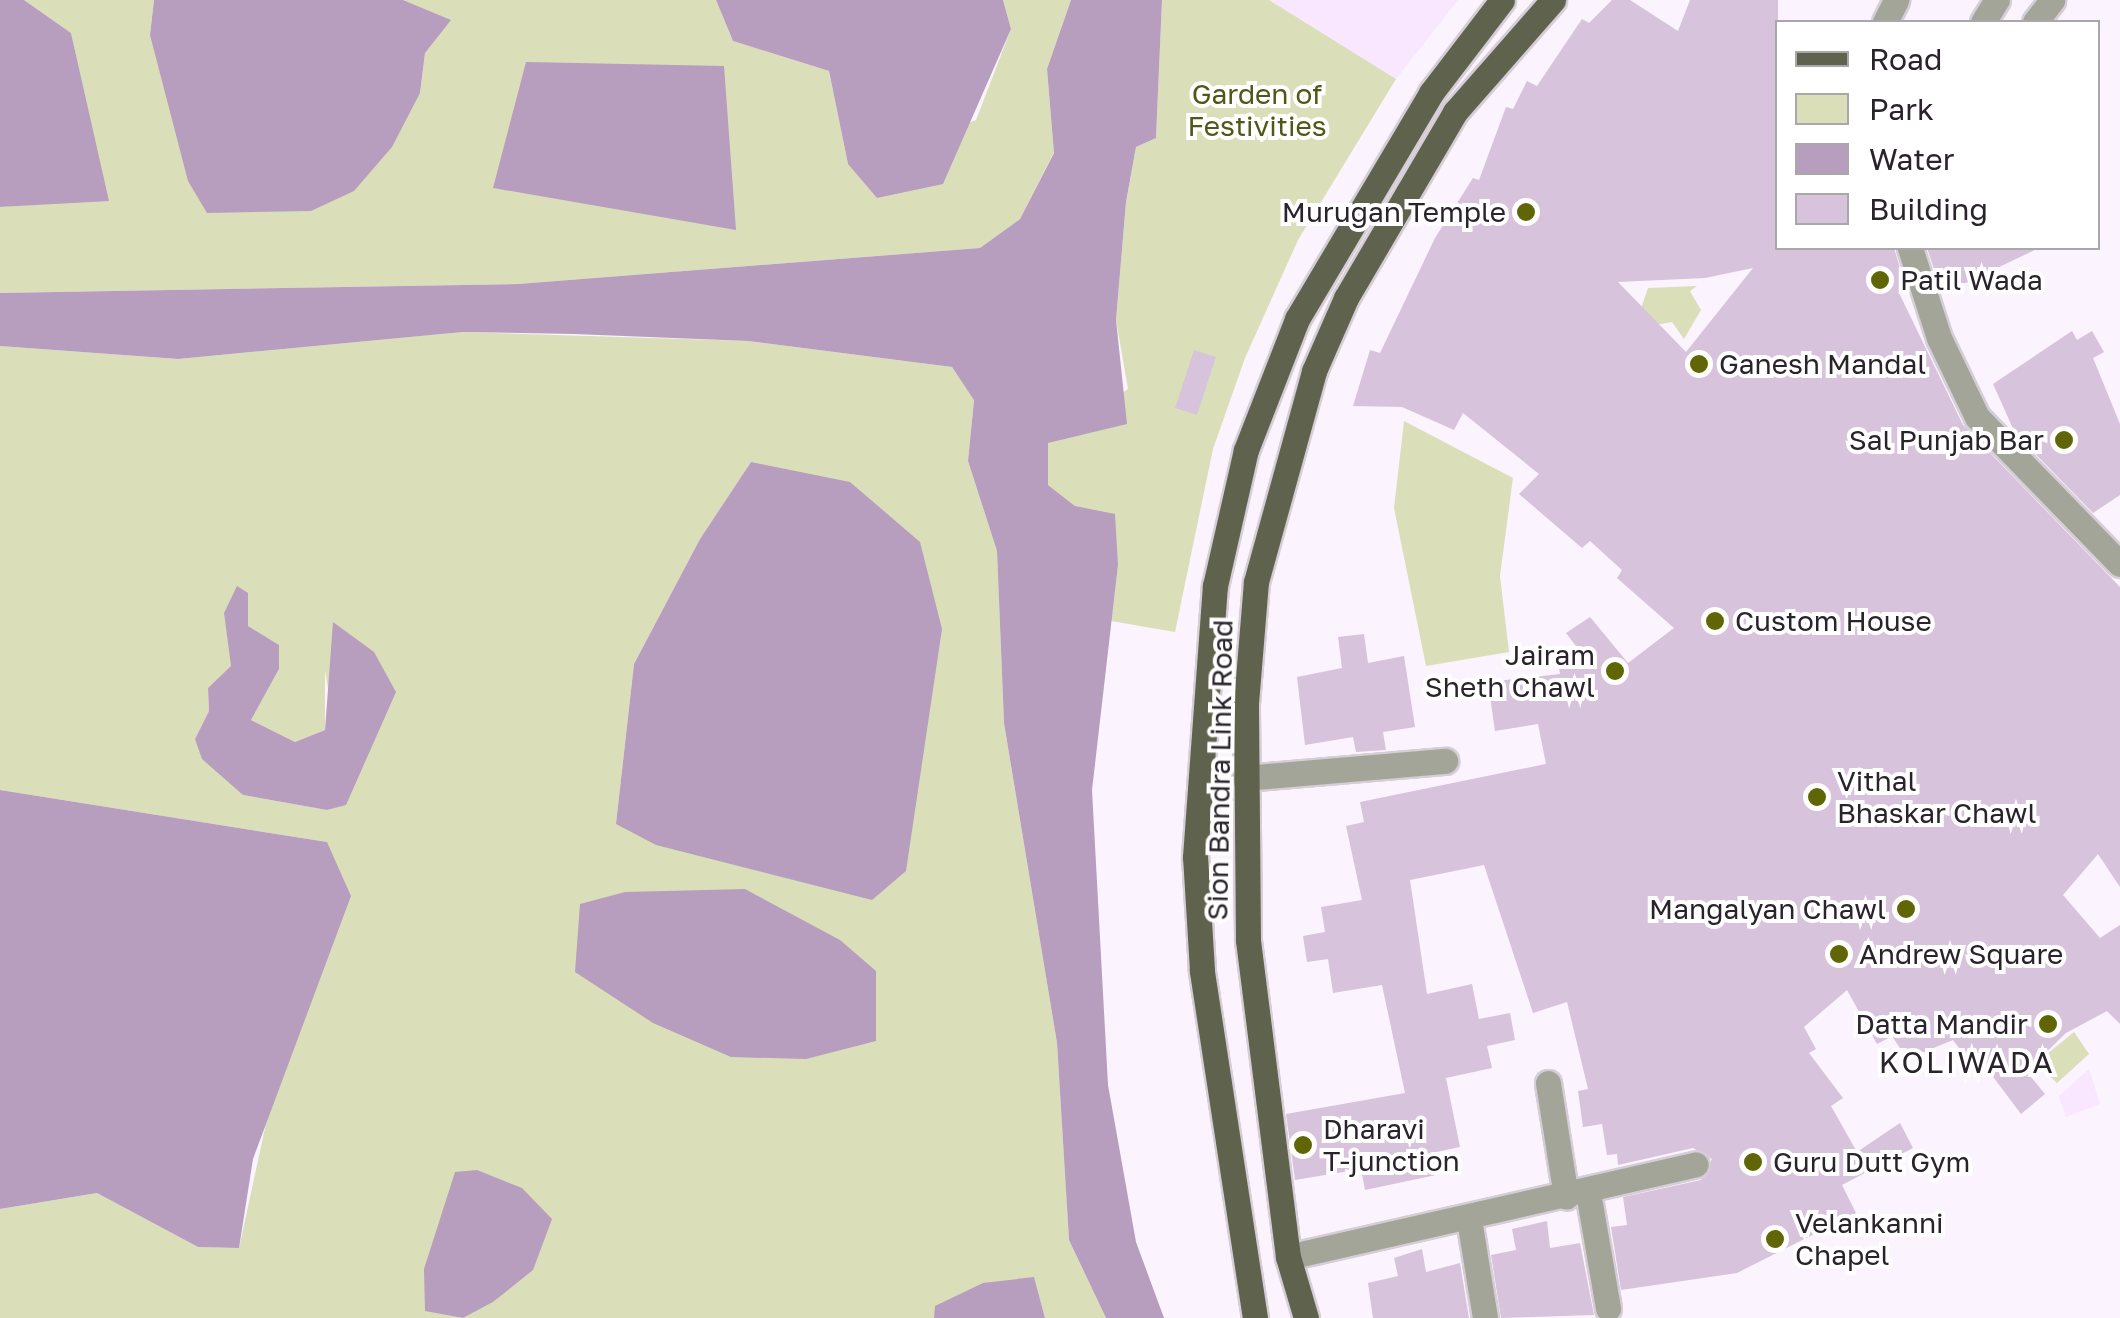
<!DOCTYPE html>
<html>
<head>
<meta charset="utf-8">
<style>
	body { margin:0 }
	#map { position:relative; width:2120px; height:1318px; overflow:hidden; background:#fbf3fd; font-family:"Golos Text",sans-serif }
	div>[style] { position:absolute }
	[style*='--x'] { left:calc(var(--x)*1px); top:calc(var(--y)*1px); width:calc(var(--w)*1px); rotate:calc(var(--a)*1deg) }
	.built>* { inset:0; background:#f9e6ff }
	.green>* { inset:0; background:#dadfb9 }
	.water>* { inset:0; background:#b79dbe }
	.building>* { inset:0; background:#d7c3dc; transform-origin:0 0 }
	.roads { filter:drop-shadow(2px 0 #d5ced7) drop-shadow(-2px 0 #d5ced7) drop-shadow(0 2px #d5ced7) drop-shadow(0 -2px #d5ced7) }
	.street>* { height:25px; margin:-12.5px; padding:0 12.5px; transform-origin:12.5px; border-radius:12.5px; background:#a3a598 }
	.primary>* { height:25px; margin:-12.5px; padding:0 12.5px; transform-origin:12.5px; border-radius:12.5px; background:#5f624c }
	.dots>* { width:28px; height:28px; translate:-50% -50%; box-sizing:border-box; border:5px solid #fff; border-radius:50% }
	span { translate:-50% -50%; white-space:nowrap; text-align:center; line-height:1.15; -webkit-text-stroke:8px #fff; paint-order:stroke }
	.park-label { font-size:28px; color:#525718 }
	.poi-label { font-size:28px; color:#2a232c }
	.right { translate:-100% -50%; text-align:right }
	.left { translate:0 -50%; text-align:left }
	.street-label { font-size:28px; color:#2a232c }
	.neighbourhood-label { font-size:30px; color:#2a232c; letter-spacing:2.5px }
	.legend { position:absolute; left:1775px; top:20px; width:325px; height:230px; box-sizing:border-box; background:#fff; border:2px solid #aaa7ab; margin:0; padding:12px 18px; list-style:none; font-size:30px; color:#2a232c }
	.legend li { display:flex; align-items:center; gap:20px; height:50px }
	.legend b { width:50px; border:2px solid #aaa7ab }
</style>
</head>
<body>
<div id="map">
	<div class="built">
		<div style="clip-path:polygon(1270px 0,1458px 0,1396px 79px)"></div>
		<div style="clip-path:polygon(2089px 1069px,2100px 1104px,2066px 1117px,2059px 1096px)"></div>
	</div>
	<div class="green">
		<div style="clip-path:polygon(24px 0,154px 0,150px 35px,420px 93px,425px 53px,450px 20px,403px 0,716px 0,733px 41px,829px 71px,848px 164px,976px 120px,1011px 29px,1003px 0,1071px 0,1047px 69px,1054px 152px,1020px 219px,980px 248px,518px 284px,0 293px,0 207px,108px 200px,71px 33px)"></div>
		<div style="clip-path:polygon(1162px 0,1269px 0,1396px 79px,1298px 240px,1245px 358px,1213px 449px,1175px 632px,1111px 621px,1118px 565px,1075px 506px,1048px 485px,1048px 443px,1128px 389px,1116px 320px,1126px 202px,1136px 147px,1156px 138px)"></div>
		<div style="clip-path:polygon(1697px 286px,1690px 291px,1701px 310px,1684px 339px,1672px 322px,1645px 327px,1639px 314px,1648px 288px)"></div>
		<div style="clip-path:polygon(evenodd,463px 332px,748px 341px,952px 367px,974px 399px,968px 461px,997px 551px,1004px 723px,1057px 1043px,1069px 1240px,1106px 1318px,1045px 1318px,1034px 1278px,936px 1306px,934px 1318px,463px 1318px,493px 1302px,425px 1310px,462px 1318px,0 1318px,0 1209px,97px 1193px,198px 1247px,239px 1248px,327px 842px,0 790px,0 346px,178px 359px,463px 332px,751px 462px,872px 900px,616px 824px,634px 664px,700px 539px,751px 462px,463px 332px,248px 593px,248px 626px,279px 669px,251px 720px,295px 742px,325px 730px,325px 670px,346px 804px,327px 810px,243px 795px,195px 739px,209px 711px,208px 688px,232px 666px,224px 613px,248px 593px)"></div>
		<div style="clip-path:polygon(1404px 421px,1513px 478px,1500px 576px,1509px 652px,1426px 666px,1394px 508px)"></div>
		<div style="clip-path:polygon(2074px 1032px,2089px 1054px,2057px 1083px,2043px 1070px,2047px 1054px)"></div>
	</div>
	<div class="water">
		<div style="clip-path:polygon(0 0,24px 0,71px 33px,109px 201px,0 207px)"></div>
		<div style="clip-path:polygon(154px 0,403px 0,451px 20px,425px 53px,420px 93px,392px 147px,354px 191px,311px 211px,207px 213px,188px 181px,150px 35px)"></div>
		<div style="clip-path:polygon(716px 0,1003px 0,1011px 29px,943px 184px,877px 198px,848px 164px,829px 71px,733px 41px)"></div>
		<div style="clip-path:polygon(1071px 0,1162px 0,1156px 138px,1136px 147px,1126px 202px,1116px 320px,1127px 424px,1048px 443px,1048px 485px,1075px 506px,1115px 514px,1118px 565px,1092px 790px,1108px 1085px,1136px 1242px,1164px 1318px,1106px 1318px,1069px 1240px,1057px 1043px,1004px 723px,997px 551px,968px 461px,974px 400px,952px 367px,748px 341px,574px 334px,463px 332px,178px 359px,0 346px,0 293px,518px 284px,980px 248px,1020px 219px,1054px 153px,1047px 69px)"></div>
		<div style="clip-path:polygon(526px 62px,724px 66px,736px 230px,493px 188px)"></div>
		<div style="clip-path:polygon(751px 462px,850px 482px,920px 542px,942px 629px,906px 871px,872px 900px,656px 845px,616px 824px,634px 664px,700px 539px)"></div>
		<div style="clip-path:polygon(237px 586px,248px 593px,248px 626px,279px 645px,279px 669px,251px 720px,295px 742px,325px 730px,333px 622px,374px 652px,396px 692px,346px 805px,327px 810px,243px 795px,202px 759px,195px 739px,209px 711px,208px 688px,231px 666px,224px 613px)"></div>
		<div style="clip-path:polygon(0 790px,327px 842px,351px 896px,253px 1159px,239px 1248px,198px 1247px,97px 1193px,0 1209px)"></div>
		<div style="clip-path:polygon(745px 889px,840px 940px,876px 971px,876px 1041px,806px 1059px,731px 1057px,653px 1023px,575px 972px,580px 904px,625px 892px)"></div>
		<div style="clip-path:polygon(477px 1170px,522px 1188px,552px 1219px,533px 1270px,493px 1302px,463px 1318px,425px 1311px,424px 1269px,455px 1172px)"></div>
		<div style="clip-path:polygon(1034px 1277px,1045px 1318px,934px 1318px,935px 1306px,983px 1283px)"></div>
	</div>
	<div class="building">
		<div style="clip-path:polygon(evenodd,1612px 0,1630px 0,1678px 31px,1690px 0,1778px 0,1778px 248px,1894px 248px,1907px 291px,1899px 293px,1963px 425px,2120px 587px,2120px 887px,2098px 854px,2063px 895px,2100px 938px,2120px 925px,2120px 1024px,2107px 1011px,2066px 1033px,2035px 1063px,2031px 1077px,2045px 1094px,2021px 1114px,1985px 1066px,1977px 1072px,1953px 1040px,1907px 1059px,1892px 1036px,1877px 1044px,1847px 990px,1804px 1027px,1816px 1049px,1809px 1053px,1843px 1098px,1831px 1106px,1857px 1152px,1900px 1123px,1913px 1148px,1842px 1185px,1856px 1213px,1737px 1273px,1621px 1290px,1611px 1227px,1627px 1225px,1623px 1197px,1701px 1180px,1712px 1159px,1693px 1148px,1618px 1165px,1617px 1154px,1607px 1155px,1602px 1124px,1583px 1127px,1578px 1091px,1588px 1089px,1567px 1002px,1533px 1013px,1484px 865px,1410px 880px,1427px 994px,1472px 984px,1479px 1019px,1510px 1013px,1515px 1040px,1487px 1046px,1492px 1068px,1446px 1078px,1460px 1147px,1432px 1153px,1436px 1175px,1365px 1190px,1361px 1169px,1295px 1180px,1286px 1114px,1405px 1093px,1382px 985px,1333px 993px,1328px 959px,1307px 962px,1303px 936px,1325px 932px,1321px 907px,1362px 900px,1346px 826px,1364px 822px,1360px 802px,1546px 764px,1538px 724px,1495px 731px,1488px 682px,1560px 674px,1557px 656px,1576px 646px,1566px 633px,1590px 617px,1628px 663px,1674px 628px,1617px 578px,1622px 570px,1590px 541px,1582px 548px,1519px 494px,1539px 474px,1463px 413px,1454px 430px,1402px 407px,1353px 406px,1370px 350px,1380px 353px,1435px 238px,1473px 178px,1479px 180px,1506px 107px,1513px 109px,1527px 81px,1537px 86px,1582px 19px,1589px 23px,1612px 0,1753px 268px,1686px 352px,1618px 282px,1705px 278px,1753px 268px)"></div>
		<div style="clip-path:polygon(1927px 248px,2039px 248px,1951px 290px,1947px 281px,1939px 284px)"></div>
		<div style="clip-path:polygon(2072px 331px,2077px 340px,2092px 331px,2104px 352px,2093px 358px,2120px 424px,2120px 495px,2093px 513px,2015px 433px,1993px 384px)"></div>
		<div style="left:1194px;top:350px;width:23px;height:61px;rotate:18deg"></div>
		<div style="clip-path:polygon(1364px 634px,1368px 663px,1404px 656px,1415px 727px,1383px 732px,1386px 750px,1356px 752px,1353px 737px,1305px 745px,1297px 677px,1342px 668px,1338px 637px)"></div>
		<div style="clip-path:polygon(1547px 1221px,1550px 1248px,1580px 1243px,1594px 1315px,1501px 1318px,1491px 1255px,1516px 1250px,1512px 1229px)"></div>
		<div style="clip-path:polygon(1422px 1249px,1426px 1272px,1460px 1263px,1469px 1318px,1373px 1318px,1368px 1283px,1398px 1276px,1394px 1258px)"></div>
	</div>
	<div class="roads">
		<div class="street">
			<div style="--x:1885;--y:22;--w:25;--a:-63"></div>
			<div style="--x:1983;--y:22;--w:26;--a:-58"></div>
			<div style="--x:2035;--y:22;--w:28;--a:-52"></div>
			<div style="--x:1910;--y:248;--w:95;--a:72.1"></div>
			<div style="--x:1939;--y:338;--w:88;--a:64.3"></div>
			<div style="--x:1977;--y:417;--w:205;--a:45.8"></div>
			<div style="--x:1245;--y:778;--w:201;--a:-4.9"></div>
			<div style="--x:1548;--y:1083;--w:115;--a:81"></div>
			<div style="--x:1588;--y:1192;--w:118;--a:80.2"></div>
			<div style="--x:1469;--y:1219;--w:100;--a:80.8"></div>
			<div style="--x:1288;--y:1257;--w:418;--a:-12.8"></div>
		</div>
		<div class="primary">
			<div style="--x:1255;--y:1318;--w:352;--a:-98.7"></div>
			<div style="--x:1202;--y:970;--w:113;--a:-93.5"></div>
			<div style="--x:1195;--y:857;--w:272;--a:-85.8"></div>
			<div style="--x:1215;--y:586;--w:139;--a:-77.2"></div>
			<div style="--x:1246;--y:450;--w:141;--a:-68.7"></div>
			<div style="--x:1297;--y:319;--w:263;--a:-59.3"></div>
			<div style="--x:1431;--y:93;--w:117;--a:-52.6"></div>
			<div style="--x:1306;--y:1318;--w:64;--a:-106.4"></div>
			<div style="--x:1288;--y:1257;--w:320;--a:-97.2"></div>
			<div style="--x:1248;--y:940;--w:237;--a:-90.5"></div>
			<div style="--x:1246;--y:703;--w:121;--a:-85.3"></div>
			<div style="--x:1256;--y:582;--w:219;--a:-74.6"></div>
			<div style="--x:1314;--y:371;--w:80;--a:-66.3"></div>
			<div style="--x:1346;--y:298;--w:216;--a:-59.6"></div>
			<div style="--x:1455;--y:112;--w:149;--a:-48.8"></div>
		</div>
	</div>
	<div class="dots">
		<div style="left:1526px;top:212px;background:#606605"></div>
		<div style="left:1880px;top:280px;background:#606605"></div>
		<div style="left:1699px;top:364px;background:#606605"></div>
		<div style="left:2064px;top:440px;background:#606605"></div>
		<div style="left:1715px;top:621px;background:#606605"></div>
		<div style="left:1615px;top:671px;background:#606605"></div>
		<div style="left:1817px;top:797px;background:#606605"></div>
		<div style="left:1906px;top:909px;background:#606605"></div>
		<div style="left:1839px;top:954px;background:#606605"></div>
		<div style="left:2048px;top:1024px;background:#606605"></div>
		<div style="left:1303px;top:1145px;background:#606605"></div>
		<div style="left:1753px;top:1162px;background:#606605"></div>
		<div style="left:1775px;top:1239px;background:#606605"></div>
	</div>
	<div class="park-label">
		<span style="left:1257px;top:110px">Garden of<br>Festivities</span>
	</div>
	<div class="poi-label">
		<span class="right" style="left:1506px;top:212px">Murugan Temple</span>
		<span class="left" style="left:1900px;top:280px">Patil Wada</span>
		<span class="left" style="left:1719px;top:364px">Ganesh Mandal</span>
		<span class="right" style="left:2044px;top:440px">Sal Punjab Bar</span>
		<span class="left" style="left:1735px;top:621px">Custom House</span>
		<span class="right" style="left:1595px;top:671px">Jairam<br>Sheth Chawl</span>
		<span class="left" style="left:1837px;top:797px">Vithal<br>Bhaskar Chawl</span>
		<span class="right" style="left:1886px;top:909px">Mangalyan Chawl</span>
		<span class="left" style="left:1859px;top:954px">Andrew Square</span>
		<span class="right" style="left:2028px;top:1024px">Datta Mandir</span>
		<span class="left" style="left:1323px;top:1145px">Dharavi<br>T-junction</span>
		<span class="left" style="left:1773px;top:1162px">Guru Dutt Gym</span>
		<span class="left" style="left:1795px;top:1239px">Velankanni<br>Chapel</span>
	</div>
	<div class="street-label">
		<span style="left:1220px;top:770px;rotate:-89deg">Sion Bandra Link Road</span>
	</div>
	<div class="neighbourhood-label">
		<span style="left:1967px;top:1062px">KOLIWADA</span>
	</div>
	<ul class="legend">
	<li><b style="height:12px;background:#5f624c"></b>Road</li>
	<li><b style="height:28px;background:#dadfb9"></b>Park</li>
	<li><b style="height:28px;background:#b79dbe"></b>Water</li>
	<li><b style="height:28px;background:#d7c3dc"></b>Building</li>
	</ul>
</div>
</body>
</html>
